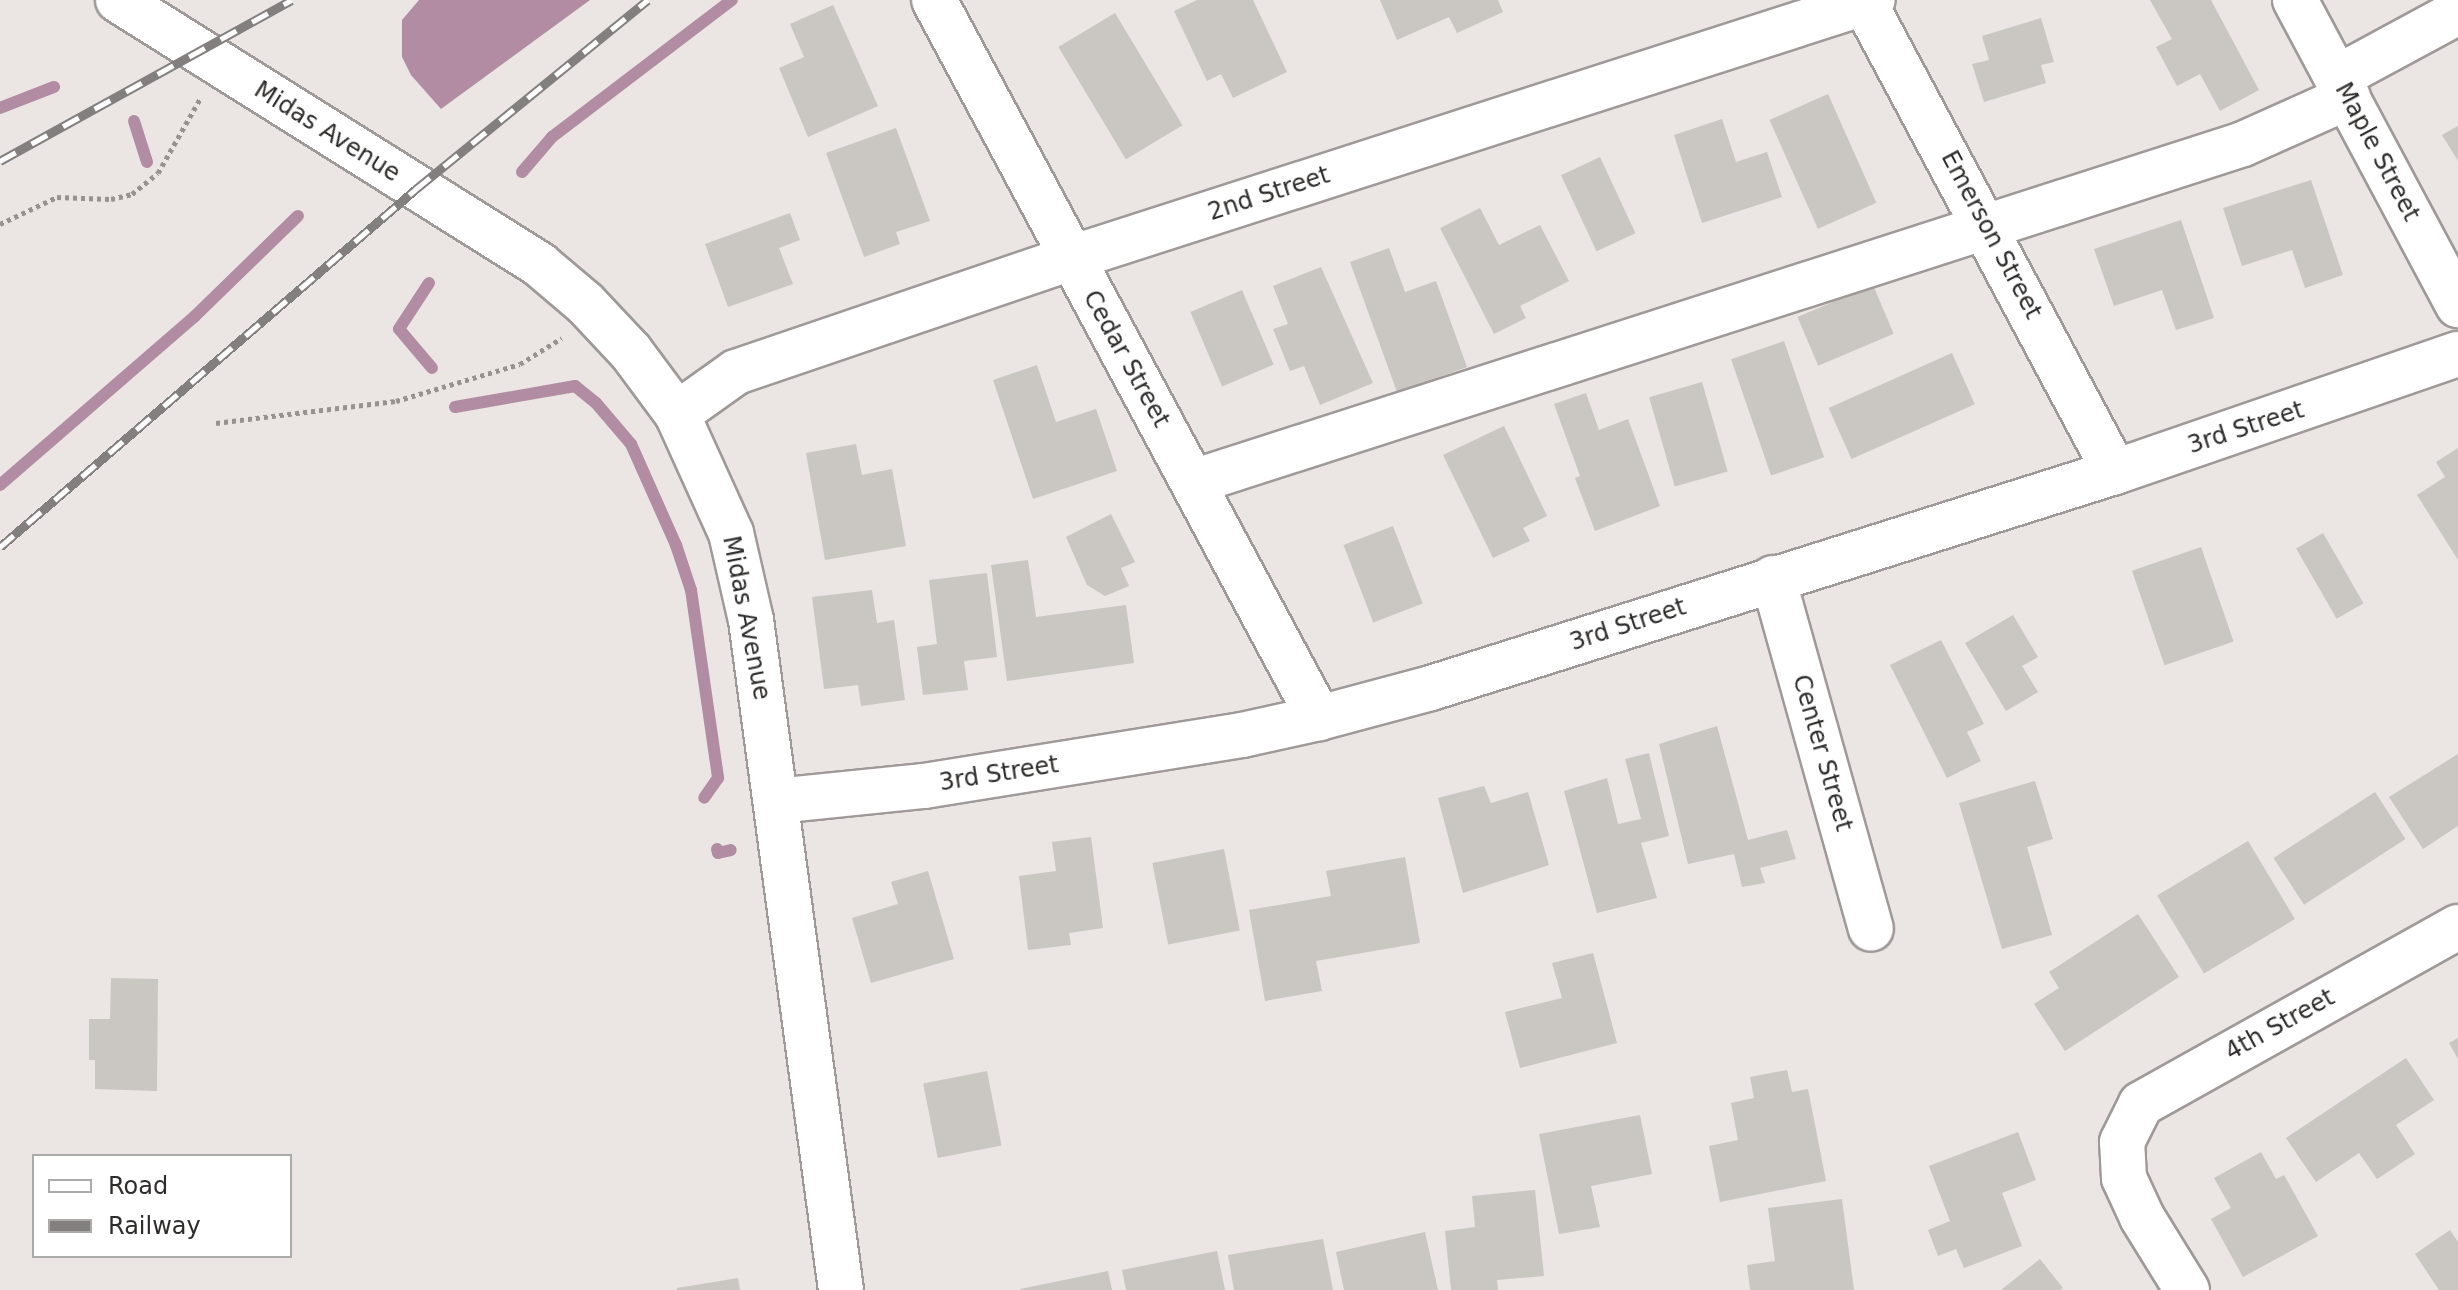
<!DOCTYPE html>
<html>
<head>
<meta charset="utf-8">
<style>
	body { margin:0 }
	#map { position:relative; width:2458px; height:1290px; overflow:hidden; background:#ebe5e3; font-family:"DejaVu Sans",sans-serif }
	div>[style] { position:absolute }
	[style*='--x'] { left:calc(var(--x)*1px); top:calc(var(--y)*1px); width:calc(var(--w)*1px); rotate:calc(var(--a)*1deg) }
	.water>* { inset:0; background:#b18ca2 }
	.stream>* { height:12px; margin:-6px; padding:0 6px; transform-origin:6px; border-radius:6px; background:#b18ca2 }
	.building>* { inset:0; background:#cac6c2; transform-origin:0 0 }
	.path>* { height:5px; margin-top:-2.5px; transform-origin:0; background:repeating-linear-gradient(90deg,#969290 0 4px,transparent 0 8px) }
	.roads { filter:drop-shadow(2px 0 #9f9997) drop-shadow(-2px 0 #9f9997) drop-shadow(0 2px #9f9997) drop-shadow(0 -2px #9f9997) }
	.minor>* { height:44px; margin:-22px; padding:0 22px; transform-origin:22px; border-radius:22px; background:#fff }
	.rail>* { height:9px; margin-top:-4.5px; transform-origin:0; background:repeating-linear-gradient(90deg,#fff 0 18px,#837f7e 0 36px); box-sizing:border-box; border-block:2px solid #837f7e }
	span { translate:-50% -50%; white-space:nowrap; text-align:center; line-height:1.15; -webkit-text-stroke:7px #fff; paint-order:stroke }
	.street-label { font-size:24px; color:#2e2c2b }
	.legend { position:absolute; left:32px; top:1154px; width:260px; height:104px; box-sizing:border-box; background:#fff; border:2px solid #ababaa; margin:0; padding:10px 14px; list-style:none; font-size:24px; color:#2e2c2b }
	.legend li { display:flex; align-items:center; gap:16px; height:40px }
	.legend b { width:40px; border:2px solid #ababaa }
</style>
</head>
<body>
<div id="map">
	<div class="water">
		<div style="clip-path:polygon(419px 0,590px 0,441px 109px,411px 75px,402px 57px,402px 20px)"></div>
	</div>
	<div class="stream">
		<div style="--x:0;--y:108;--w:58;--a:-21.3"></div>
		<div style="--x:134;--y:121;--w:43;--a:72.4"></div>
		<div style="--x:522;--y:172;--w:46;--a:-49.4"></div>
		<div style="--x:552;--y:137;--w:226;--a:-37.3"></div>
		<div style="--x:429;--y:283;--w:55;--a:123.1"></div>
		<div style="--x:399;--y:329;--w:51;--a:49.8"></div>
		<div style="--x:455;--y:407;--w:122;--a:-9.9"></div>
		<div style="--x:575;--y:386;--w:27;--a:39"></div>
		<div style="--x:596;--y:403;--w:54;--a:49.5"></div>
		<div style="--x:631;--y:444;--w:111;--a:66"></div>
		<div style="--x:676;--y:545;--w:47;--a:71.6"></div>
		<div style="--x:691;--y:590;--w:190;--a:81.8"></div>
		<div style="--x:718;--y:778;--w:24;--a:125"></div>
		<div style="--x:0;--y:485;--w:257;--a:-40.9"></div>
		<div style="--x:194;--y:317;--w:145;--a:-44.2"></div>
		<div style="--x:717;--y:849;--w:4;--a:76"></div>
		<div style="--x:718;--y:853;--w:13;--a:-13"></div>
	</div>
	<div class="building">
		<div style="clip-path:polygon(1197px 0,1253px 0,1287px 72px,1233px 98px,1221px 74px,1207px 81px,1174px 11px)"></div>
		<div style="clip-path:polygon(1380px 0,1498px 0,1503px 12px,1457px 33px,1449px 17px,1397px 40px)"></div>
		<div style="clip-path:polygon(2150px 0,2211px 0,2259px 90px,2220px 111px,2200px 74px,2177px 86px,2156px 47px,2172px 39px)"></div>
		<div style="clip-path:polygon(833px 5px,878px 106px,808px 137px,779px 68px,804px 57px,790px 24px)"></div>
		<div style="left:1115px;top:13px;width:131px;height:66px;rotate:59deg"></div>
		<div style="clip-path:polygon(2041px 18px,2054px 62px,2041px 65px,2046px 83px,1984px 102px,1972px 64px,1989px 60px,1982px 36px)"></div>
		<div style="left:1828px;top:94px;width:119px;height:64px;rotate:66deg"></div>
		<div style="clip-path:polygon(1722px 119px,1736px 162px,1767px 152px,1782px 197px,1702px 223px,1674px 135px)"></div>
		<div style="clip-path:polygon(2458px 126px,2458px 161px,2442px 135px)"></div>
		<div style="clip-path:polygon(896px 128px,930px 221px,896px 232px,900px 244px,864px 257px,826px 153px)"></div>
		<div style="left:1600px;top:157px;width:84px;height:43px;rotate:65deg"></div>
		<div style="clip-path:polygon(2311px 180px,2343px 275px,2305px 288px,2292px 250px,2242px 266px,2223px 208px)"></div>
		<div style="clip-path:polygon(1480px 208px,1499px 245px,1540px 225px,1569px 281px,1520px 306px,1526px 318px,1494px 334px,1440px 228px)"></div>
		<div style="clip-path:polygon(790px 213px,800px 240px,779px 248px,793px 284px,728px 307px,705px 244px)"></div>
		<div style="clip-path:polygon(2181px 220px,2214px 318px,2176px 330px,2162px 290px,2114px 306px,2094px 249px)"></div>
		<div style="clip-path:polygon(1389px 248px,1405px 292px,1436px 281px,1467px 367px,1397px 392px,1350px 262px)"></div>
		<div style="clip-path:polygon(1321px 267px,1373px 383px,1320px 405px,1304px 366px,1290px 371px,1273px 329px,1288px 324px,1273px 286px)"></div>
		<div style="left:1873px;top:285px;width:53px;height:82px;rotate:67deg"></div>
		<div style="left:1242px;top:290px;width:81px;height:56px;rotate:67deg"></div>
		<div style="left:1784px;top:341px;width:123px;height:56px;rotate:71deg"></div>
		<div style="left:1952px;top:353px;width:56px;height:135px;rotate:66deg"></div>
		<div style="clip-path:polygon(1037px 365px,1056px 422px,1096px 409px,1117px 471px,1033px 499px,993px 380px)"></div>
		<div style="left:1702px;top:382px;width:93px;height:55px;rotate:74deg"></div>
		<div style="clip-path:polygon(1586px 393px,1599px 430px,1628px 419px,1660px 506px,1595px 531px,1575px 478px,1580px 476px,1554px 404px)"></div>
		<div style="clip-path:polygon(1504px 426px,1547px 516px,1523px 528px,1530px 541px,1493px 558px,1443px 455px)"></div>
		<div style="clip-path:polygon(856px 444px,862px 475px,892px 469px,906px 546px,825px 560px,806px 453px)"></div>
		<div style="clip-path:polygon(2458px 448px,2458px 560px,2417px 495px,2445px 477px,2436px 462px)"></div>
		<div style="clip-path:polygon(1111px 514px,1135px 562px,1121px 568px,1129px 586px,1105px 596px,1087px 585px,1066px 537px)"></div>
		<div style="left:1393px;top:526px;width:83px;height:53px;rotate:69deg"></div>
		<div style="left:2323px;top:533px;width:81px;height:31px;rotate:60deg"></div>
		<div style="left:2201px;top:547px;width:100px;height:73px;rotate:71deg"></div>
		<div style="clip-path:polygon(1028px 560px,1036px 617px,1126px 605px,1134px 663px,1007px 681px,991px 565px)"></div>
		<div style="clip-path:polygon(987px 573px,997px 657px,964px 661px,968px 690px,923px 695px,917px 647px,937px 644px,929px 580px)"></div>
		<div style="clip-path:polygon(872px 590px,877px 623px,894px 620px,905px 700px,861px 706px,858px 685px,824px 689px,812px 597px)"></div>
		<div style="clip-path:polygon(2013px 615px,2038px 657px,2022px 666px,2038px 692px,2006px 711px,1965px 643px)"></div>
		<div style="clip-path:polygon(1941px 640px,1984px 724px,1967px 732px,1981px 761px,1947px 778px,1890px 665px)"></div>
		<div style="clip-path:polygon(1717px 726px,1748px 840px,1787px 830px,1796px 859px,1760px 868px,1765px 883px,1742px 887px,1734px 854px,1688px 864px,1659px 744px)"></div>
		<div style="clip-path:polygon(1649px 753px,1669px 836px,1641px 843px,1657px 898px,1597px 913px,1564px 791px,1607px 778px,1618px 824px,1641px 819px,1625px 759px)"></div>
		<div style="clip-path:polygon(2458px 754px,2458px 826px,2423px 849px,2389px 797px)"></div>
		<div style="clip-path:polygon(2035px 781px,2053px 839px,2027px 847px,2052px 935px,2002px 949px,1959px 803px)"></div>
		<div style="clip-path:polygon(1484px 786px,1491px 803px,1528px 792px,1549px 865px,1463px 893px,1438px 798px)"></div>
		<div style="left:2375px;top:792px;width:56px;height:121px;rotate:57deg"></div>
		<div style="clip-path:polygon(1091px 837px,1103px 928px,1069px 933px,1071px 945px,1028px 950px,1019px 876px,1056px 871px,1052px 842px)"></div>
		<div style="left:2248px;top:841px;width:91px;height:106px;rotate:59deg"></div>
		<div style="left:1224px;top:849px;width:83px;height:73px;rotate:79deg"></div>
		<div style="clip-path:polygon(1405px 857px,1420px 943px,1316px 961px,1322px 991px,1265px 1001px,1249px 910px,1331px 896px,1326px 871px)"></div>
		<div style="clip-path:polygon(928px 871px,954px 959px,871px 983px,852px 918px,898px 904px,891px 882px)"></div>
		<div style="clip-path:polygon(2138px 914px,2179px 977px,2065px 1051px,2034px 1004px,2059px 988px,2049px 972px)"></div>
		<div style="clip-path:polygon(1593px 953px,1617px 1043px,1520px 1068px,1505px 1012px,1562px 998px,1552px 963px)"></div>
		<div style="clip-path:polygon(111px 978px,158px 979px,157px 1091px,95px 1089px,95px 1060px,89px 1060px,89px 1019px,110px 1019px)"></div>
		<div style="clip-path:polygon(2458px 1038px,2458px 1059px,2449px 1043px)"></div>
		<div style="clip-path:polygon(2406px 1058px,2434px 1100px,2396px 1125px,2415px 1154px,2377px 1179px,2359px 1153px,2316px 1182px,2286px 1138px)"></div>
		<div style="clip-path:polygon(1787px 1070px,1792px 1092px,1808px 1089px,1826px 1181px,1720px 1202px,1709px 1146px,1738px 1140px,1731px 1103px,1754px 1098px,1750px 1077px)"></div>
		<div style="left:987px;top:1071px;width:76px;height:65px;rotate:79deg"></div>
		<div style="clip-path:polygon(1640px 1115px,1652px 1174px,1591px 1186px,1600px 1227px,1559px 1234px,1539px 1134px)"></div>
		<div style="clip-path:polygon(2018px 1132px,2036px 1180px,2002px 1193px,2022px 1246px,1964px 1268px,1956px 1249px,1938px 1256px,1928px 1230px,1950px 1221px,1929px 1166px)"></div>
		<div style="clip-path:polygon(2261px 1152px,2276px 1179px,2284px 1175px,2318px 1236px,2243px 1277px,2211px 1219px,2231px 1208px,2214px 1178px)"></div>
		<div style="clip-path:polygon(1535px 1190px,1544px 1276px,1497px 1280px,1498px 1290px,1451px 1290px,1445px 1231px,1475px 1227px,1472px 1196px)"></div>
		<div style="clip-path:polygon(1842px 1199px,1854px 1290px,1750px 1290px,1747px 1265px,1775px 1261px,1768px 1208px)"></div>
		<div style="clip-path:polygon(2450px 1230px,2458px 1242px,2458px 1290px,2439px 1290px,2415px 1254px)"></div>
		<div style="clip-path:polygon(1425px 1232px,1438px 1290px,1344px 1290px,1336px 1252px)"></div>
		<div style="clip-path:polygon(1323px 1239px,1333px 1290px,1234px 1290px,1228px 1255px)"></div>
		<div style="clip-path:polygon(1217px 1251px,1225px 1290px,1126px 1290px,1122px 1270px)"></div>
		<div style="clip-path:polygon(2040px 1259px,2063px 1288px,2060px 1290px,2001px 1290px)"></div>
		<div style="clip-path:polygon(1108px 1271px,1112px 1290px,1020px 1290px,1020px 1289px)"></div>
		<div style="clip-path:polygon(738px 1278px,740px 1290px,677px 1290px,677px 1288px)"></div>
	</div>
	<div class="path">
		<div style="--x:0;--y:224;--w:63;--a:-25.3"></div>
		<div style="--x:57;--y:197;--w:54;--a:2.1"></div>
		<div style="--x:111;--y:199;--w:22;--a:-13"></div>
		<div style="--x:132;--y:194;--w:33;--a:-39"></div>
		<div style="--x:158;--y:173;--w:85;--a:-60.4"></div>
		<div style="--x:216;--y:423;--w:181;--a:-7"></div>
		<div style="--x:396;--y:401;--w:129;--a:-16.6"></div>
		<div style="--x:520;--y:364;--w:49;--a:-31.8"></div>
	</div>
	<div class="roads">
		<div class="minor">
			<div style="--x:118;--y:0;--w:498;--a:32.1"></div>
			<div style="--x:540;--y:265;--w:59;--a:40.2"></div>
			<div style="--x:585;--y:303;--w:67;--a:46.8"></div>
			<div style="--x:631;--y:352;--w:77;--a:53.4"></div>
			<div style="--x:677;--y:414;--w:131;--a:65.6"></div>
			<div style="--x:731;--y:533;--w:89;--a:77.1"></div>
			<div style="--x:751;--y:620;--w:676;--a:82.35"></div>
			<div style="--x:934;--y:0;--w:815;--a:61.8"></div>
			<div style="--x:1863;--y:0;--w:535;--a:61.9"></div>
			<div style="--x:2295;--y:0;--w:346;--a:61.9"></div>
			<div style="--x:2338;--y:77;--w:136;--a:-28.4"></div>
			<div style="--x:677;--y:414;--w:72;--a:-35.4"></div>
			<div style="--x:736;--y:372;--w:354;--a:-18.8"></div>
			<div style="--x:1071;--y:258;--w:842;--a:-17.83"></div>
			<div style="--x:1193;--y:482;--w:1103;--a:-17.84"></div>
			<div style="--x:2243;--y:144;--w:115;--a:-24.1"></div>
			<div style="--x:1773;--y:578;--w:364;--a:74.4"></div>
			<div style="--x:776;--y:801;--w:149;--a:-5.8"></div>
			<div style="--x:924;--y:786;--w:322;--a:-9.1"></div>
			<div style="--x:1242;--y:735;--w:79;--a:-12.4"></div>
			<div style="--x:1319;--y:718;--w:116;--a:-15"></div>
			<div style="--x:1431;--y:688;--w:717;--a:-17.53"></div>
			<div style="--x:2115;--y:472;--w:363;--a:-19"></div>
			<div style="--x:2187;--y:1290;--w:86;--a:-121.7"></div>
			<div style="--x:2142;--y:1217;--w:43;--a:-114.8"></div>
			<div style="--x:2124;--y:1178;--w:36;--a:-93"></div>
			<div style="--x:2122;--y:1142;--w:42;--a:-63.4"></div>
			<div style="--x:2141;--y:1104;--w:363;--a:-29.2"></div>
		</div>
	</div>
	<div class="rail">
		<div style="--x:0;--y:161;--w:333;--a:-28.9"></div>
		<div style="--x:0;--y:547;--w:549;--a:-40.71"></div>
		<div style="--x:416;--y:189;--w:299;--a:-39.2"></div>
	</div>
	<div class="street-label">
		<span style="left:327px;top:132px;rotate:32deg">Midas Avenue</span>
		<span style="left:2377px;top:152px;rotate:62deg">Maple Street</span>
		<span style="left:1269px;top:194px;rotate:-18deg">2nd Street</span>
		<span style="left:1991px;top:235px;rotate:62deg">Emerson Street</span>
		<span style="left:1126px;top:359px;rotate:61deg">Cedar Street</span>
		<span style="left:2246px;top:428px;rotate:-18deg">3rd Street</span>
		<span style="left:746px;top:618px;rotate:79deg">Midas Avenue</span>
		<span style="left:1628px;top:625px;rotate:-18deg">3rd Street</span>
		<span style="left:1822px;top:753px;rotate:74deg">Center Street</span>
		<span style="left:999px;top:774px;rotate:-9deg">3rd Street</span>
		<span style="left:2280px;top:1025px;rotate:-29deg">4th Street</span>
	</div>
	<ul class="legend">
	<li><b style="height:10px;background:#fff"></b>Road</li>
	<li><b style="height:10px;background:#837f7e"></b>Railway</li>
	</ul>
</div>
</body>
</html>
